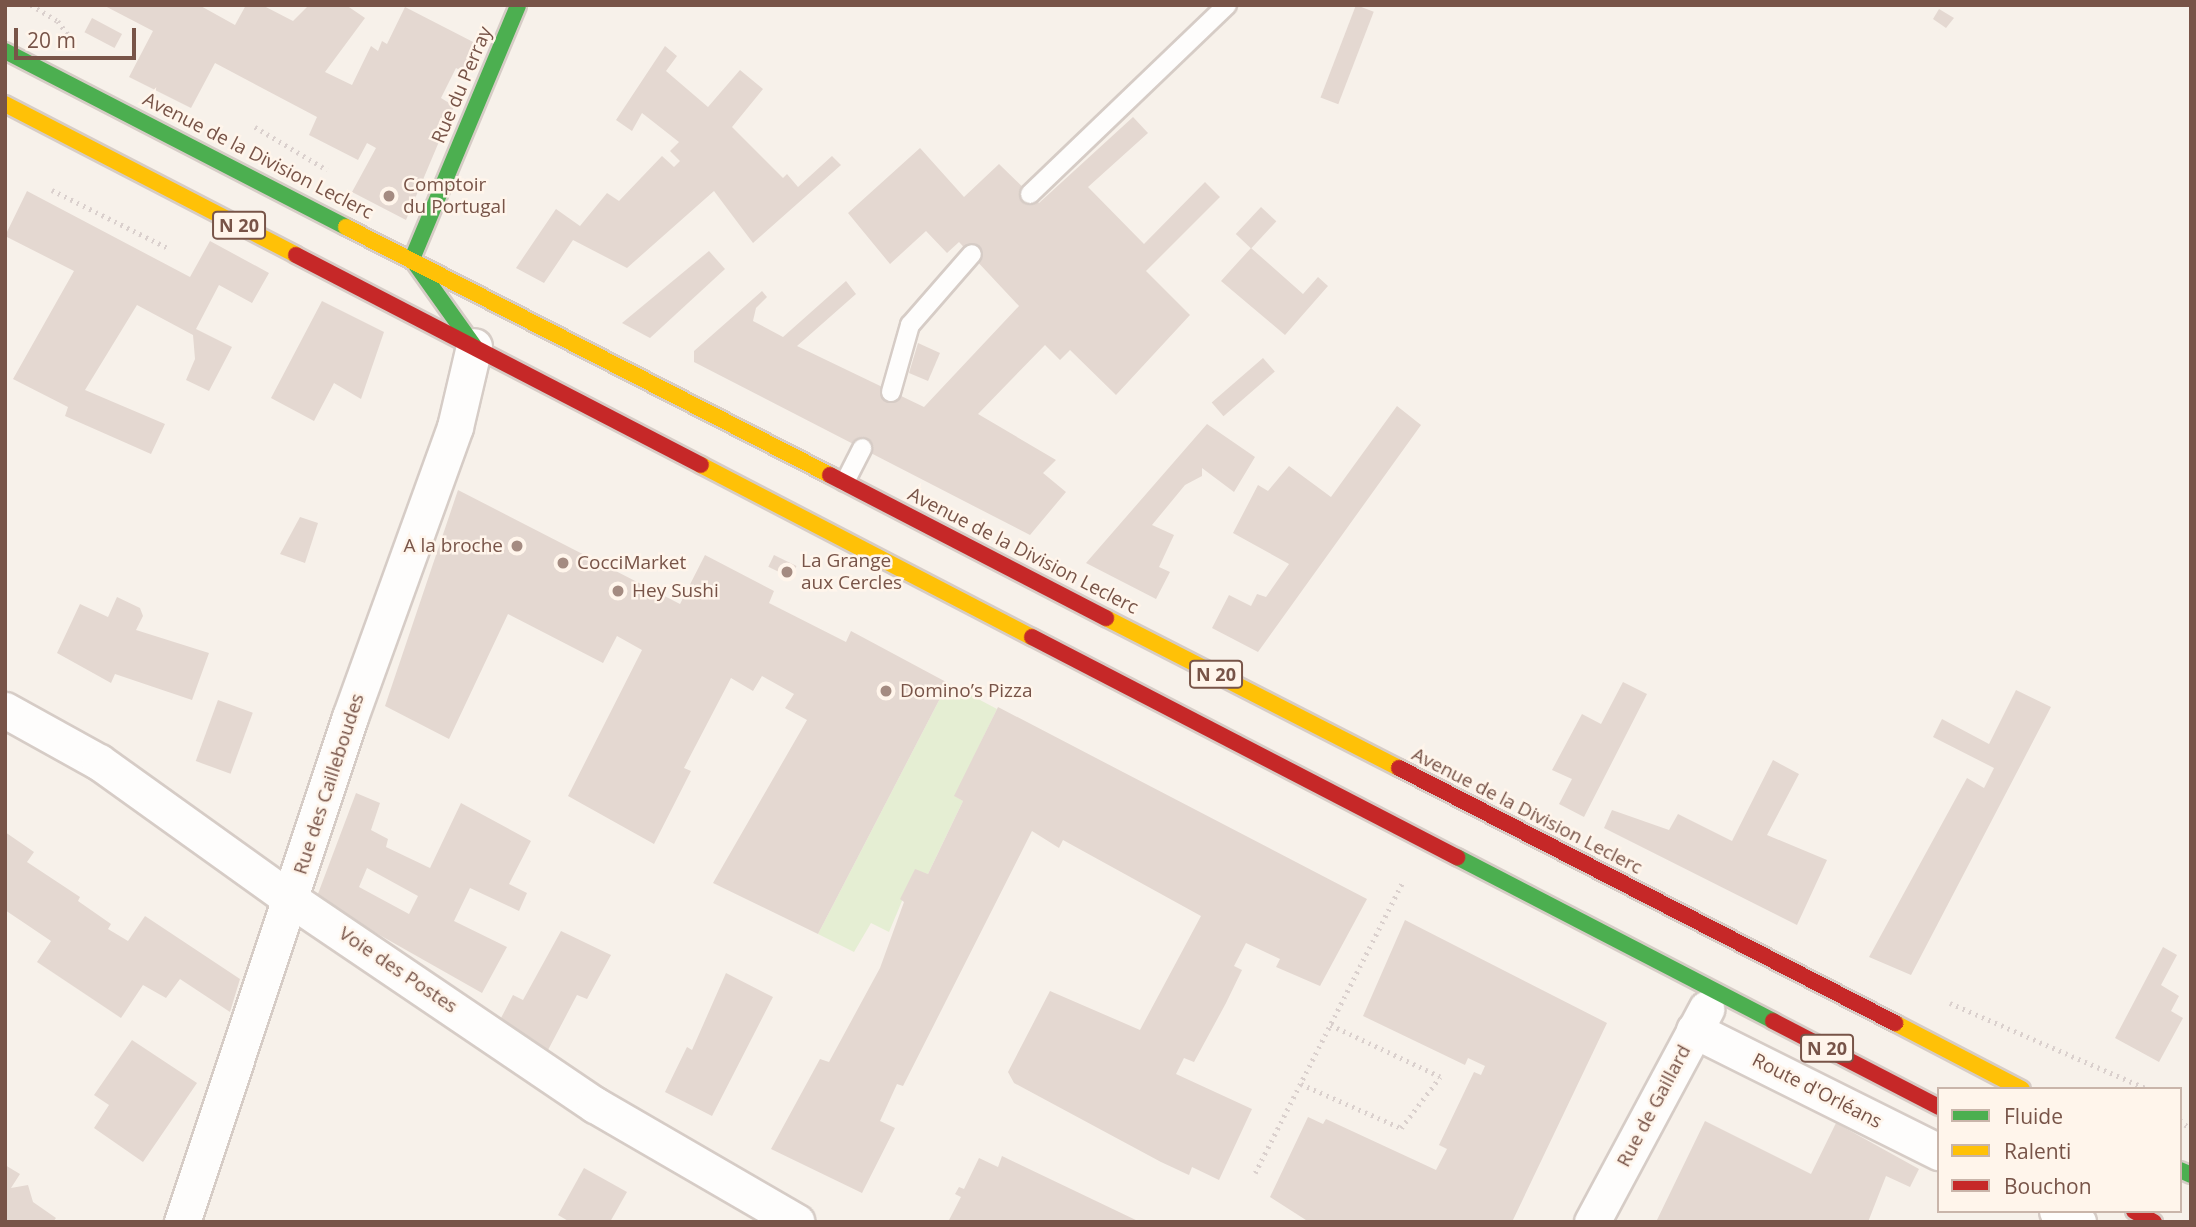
<!DOCTYPE html>
<html>
<head>
<meta charset="utf-8">
<style>
	body { margin:0 }
	#map { position:relative; width:2196px; height:1227px; overflow:hidden; background:#f7f1ea; font-family:"Open Sans",sans-serif }
	div>[style] { position:absolute }
	[style*='--x'] { left:calc(var(--x)*1px); top:calc(var(--y)*1px); width:calc(var(--w)*1px); rotate:calc(var(--a)*1deg) }
	.green>* { inset:0; background:#e5eed3 }
	.building>* { inset:0; background:#e4d8d1; transform-origin:0 0 }
	.path>* { height:4.5px; margin-top:-2.25px; transform-origin:0; background:repeating-linear-gradient(90deg,#dad0cd 0 2px,transparent 0 7px) }
	.roads { filter:drop-shadow(2px 0 #d6ccc6) drop-shadow(-2px 0 #d6ccc6) drop-shadow(0 2px #d6ccc6) drop-shadow(0 -2px #d6ccc6) }
	.lane>* { height:18px; margin:-9px; padding:0 9px; transform-origin:9px; border-radius:9px; background:#fefdfc }
	.street>* { height:35px; margin:-17.5px; padding:0 17.5px; transform-origin:17.5px; border-radius:17.5px; background:#fefdfc }
	.fast>* { height:16px; margin:-8px; padding:0 8px; transform-origin:8px; border-radius:8px; background:#4caf50 }
	.slow>* { height:16px; margin:-8px; padding:0 8px; transform-origin:8px; border-radius:8px; background:#ffc107 }
	.jam>* { height:16px; margin:-8px; padding:0 8px; transform-origin:8px; border-radius:8px; background:#c62828 }
	.dots>* { width:19px; height:19px; translate:-50% -50%; box-sizing:border-box; border:4px solid #fff5eb; border-radius:50% }
	span { translate:-50% -50%; white-space:nowrap; text-align:center; line-height:1.15; -webkit-text-stroke:5px #fff5eb; paint-order:stroke }
	.shield-label span { padding:2px 5px; background:#fff5eb; border:2px solid; border-radius:5px; -webkit-text-stroke-width:0 }
	.shield-label { font-size:18px; color:#785448; font-weight:700 }
	.street-label { font-size:19px; color:#785448 }
	.poi-label { font-size:19px; color:#785448 }
	.left { translate:0 -50%; text-align:left }
	.right { translate:-100% -50%; text-align:right }
	.frame { position:absolute; inset:0; border:7px solid #785448; pointer-events:none }
	.legend { position:absolute; left:1937px; top:1087px; width:245px; height:126px; box-sizing:border-box; background:#fff5eb; border:2px solid #c9b5aa; margin:0; padding:9px 12px; list-style:none; font-size:21px; color:#785448 }
	.legend li { display:flex; align-items:center; gap:14px; height:35px }
	.legend b { width:35px; border:2px solid #c9b5aa }
	.scale { position:absolute; left:14px; top:28px; width:122px; height:32px; box-sizing:border-box; border:4px solid #785448; border-top:0; padding-left:9px; font-size:21px; line-height:24px; white-space:nowrap; color:#785448; -webkit-text-stroke:5px #fff5eb; paint-order:stroke }
</style>
</head>
<body>
<div id="map">
	<div class="green">
		<div style="clip-path:polygon(948px 683px,997px 709px,955px 796px,963px 801px,928px 874px,915px 870px,889px 932px,871px 923px,854px 952px,818px 934px)"></div>
	</div>
	<div class="building">
		<div style="clip-path:polygon(103px 5px,199px 5px,235px 25px,246px 5px,262px 5px,293px 21px,309px 5px,346px 5px,365px 18px,325px 72px,352px 85px,371px 46px,378px 51px,382px 41px,387px 44px,405px 7px,479px 45px,467px 74px,456px 68px,441px 98px,454px 106px,406px 220px,352px 192px,376px 148px,367px 143px,358px 160px,309px 135px,317px 117px,215px 63px,191px 108px,129px 77px,153px 31px)"></div>
		<div style="left:1356px;top:5px;width:19px;height:99px;rotate:21deg"></div>
		<div style="clip-path:polygon(1939px 9px,1954px 18px,1946px 28px,1933px 19px)"></div>
		<div style="left:92px;top:18px;width:34px;height:16px;rotate:28deg"></div>
		<div style="clip-path:polygon(665px 46px,677px 56px,666px 71px,708px 107px,740px 70px,763px 89px,732px 127px,783px 178px,787px 174px,798px 187px,832px 156px,841px 165px,753px 243px,714px 191px,627px 268px,573px 240px,544px 283px,516px 268px,556px 209px,580px 226px,607px 193px,619px 201px,662px 156px,674px 167px,680px 161px,670px 151px,679px 142px,642px 113px,632px 131px,616px 120px)"></div>
		<div style="clip-path:polygon(1133px 117px,1148px 133px,1088px 187px,1144px 244px,1205px 182px,1220px 197px,1146px 271px,1190px 315px,1116px 395px,1070px 350px,1060px 360px,1045px 345px,978px 414px,1056px 460px,1043px 473px,1066px 492px,1030px 535px,694px 362px,694px 351px,762px 291px,767px 297px,756px 308px,753px 321px,783px 337px,846px 281px,856px 294px,797px 346px,924px 407px,1019px 306px,959px 242px,947px 253px,926px 231px,890px 264px,848px 213px,920px 148px,964px 197px,999px 164px,1039px 203px)"></div>
		<div style="clip-path:polygon(27px 191px,190px 277px,210px 241px,269px 273px,252px 303px,219px 285px,196px 329px,232px 347px,209px 391px,186px 380px,195px 359px,193px 335px,137px 305px,85px 390px,165px 424px,151px 454px,65px 416px,68px 407px,13px 379px,74px 271px,5px 236px)"></div>
		<div style="left:1261px;top:207px;width:21px;height:37px;rotate:43deg"></div>
		<div style="clip-path:polygon(1251px 248px,1303px 294px,1318px 277px,1328px 286px,1285px 335px,1221px 281px)"></div>
		<div style="clip-path:polygon(709px 251px,725px 269px,650px 338px,622px 323px)"></div>
		<div style="clip-path:polygon(322px 301px,384px 332px,361px 399px,334px 383px,314px 421px,271px 398px)"></div>
		<div style="clip-path:polygon(918px 343px,940px 353px,928px 381px,909px 373px)"></div>
		<div style="left:1263px;top:358px;width:18px;height:68px;rotate:49deg"></div>
		<div style="clip-path:polygon(1397px 406px,1421px 425px,1258px 652px,1212px 628px,1229px 595px,1251px 606px,1257px 594px,1266px 597px,1289px 564px,1233px 533px,1258px 485px,1268px 491px,1289px 466px,1331px 497px)"></div>
		<div style="clip-path:polygon(1207px 424px,1255px 457px,1234px 492px,1202px 468px,1202px 476px,1185px 485px,1152px 525px,1174px 535px,1159px 567px,1170px 572px,1156px 599px,1086px 563px)"></div>
		<div style="clip-path:polygon(458px 490px,680px 604px,705px 555px,774px 591px,769px 603px,846px 642px,851px 631px,948px 683px,818px 934px,713px 883px,807px 720px,785px 708px,794px 694px,762px 676px,753px 691px,731px 678px,684px 768px,691px 771px,654px 844px,568px 796px,642px 650px,617px 636px,603px 663px,508px 614px,449px 739px,385px 706px)"></div>
		<div style="clip-path:polygon(300px 517px,318px 523px,305px 563px,280px 554px)"></div>
		<div style="left:774px;top:555px;width:25px;height:13px;rotate:26deg"></div>
		<div style="clip-path:polygon(117px 597px,140px 608px,143px 616px,136px 630px,209px 653px,192px 700px,115px 674px,111px 683px,57px 653px,80px 604px,108px 617px)"></div>
		<div style="clip-path:polygon(1623px 682px,1647px 694px,1584px 817px,1559px 804px,1572px 779px,1552px 770px,1582px 714px,1601px 724px)"></div>
		<div style="clip-path:polygon(2016px 690px,2051px 707px,1911px 975px,1869px 957px,1967px 778px,1984px 788px,1994px 768px,1933px 737px,1942px 719px,1989px 744px)"></div>
		<div style="left:218px;top:700px;width:37px;height:65px;rotate:20deg"></div>
		<div style="clip-path:polygon(998px 707px,1367px 899px,1320px 986px,1276px 967px,1280px 959px,1246px 943px,1234px 966px,1242px 970px,1226px 1003px,1194px 1062px,1184px 1058px,1176px 1074px,1252px 1109px,1219px 1180px,1192px 1167px,1189px 1175px,1161px 1162px,1014px 1083px,1008px 1072px,1050px 991px,1140px 1030px,1201px 916px,1063px 840px,1059px 848px,1032px 831px,903px 1086px,897px 1084px,880px 1121px,895px 1128px,862px 1193px,771px 1149px,820px 1059px,829px 1062px,880px 968px,904px 902px,900px 899px,915px 869px,928px 874px,963px 801px,954px 796px)"></div>
		<div style="clip-path:polygon(1773px 760px,1799px 774px,1767px 835px,1827px 860px,1797px 925px,1604px 828px,1612px 810px,1669px 830px,1678px 814px,1732px 841px)"></div>
		<div style="clip-path:polygon(evenodd,356px 793px,380px 803px,371px 830px,388px 839px,386px 847px,430px 868px,461px 803px,531px 841px,509px 884px,527px 893px,519px 911px,470px 888px,454px 921px,507px 947px,482px 993px,316px 899px,356px 793px,367px 868px,418px 896px,409px 914px,359px 887px,367px 868px)"></div>
		<div style="clip-path:polygon(5px 832px,34px 852px,27px 862px,80px 897px,78px 901px,111px 924px,108px 929px,128px 941px,145px 916px,240px 979px,230px 1012px,180px 979px,166px 998px,143px 985px,121px 1018px,37px 962px,51px 941px,5px 910px)"></div>
		<div style="clip-path:polygon(1405px 920px,1607px 1023px,1512px 1222px,1309px 1222px,1270px 1197px,1308px 1117px,1323px 1124px,1326px 1119px,1436px 1170px,1447px 1149px,1439px 1145px,1474px 1072px,1481px 1075px,1485px 1066px,1468px 1058px,1465px 1065px,1363px 1016px)"></div>
		<div style="clip-path:polygon(561px 931px,611px 955px,587px 999px,577px 995px,548px 1050px,500px 1020px,513px 995px,523px 1000px)"></div>
		<div style="clip-path:polygon(2163px 947px,2177px 955px,2161px 985px,2179px 996px,2171px 1011px,2183px 1018px,2159px 1062px,2115px 1038px)"></div>
		<div style="clip-path:polygon(726px 973px,773px 997px,712px 1116px,665px 1092px,687px 1047px,692px 1050px)"></div>
		<div style="clip-path:polygon(132px 1040px,197px 1083px,143px 1162px,94px 1128px,109px 1105px,94px 1095px)"></div>
		<div style="clip-path:polygon(1705px 1121px,1811px 1174px,1836px 1123px,1919px 1169px,1910px 1187px,1886px 1176px,1868px 1222px,1656px 1222px)"></div>
		<div style="clip-path:polygon(1002px 1156px,1140px 1222px,948px 1222px,961px 1197px,955px 1194px,959px 1187px,964px 1189px,979px 1158px,998px 1167px)"></div>
		<div style="clip-path:polygon(5px 1165px,20px 1174px,11px 1188px,28px 1185px,33px 1202px,56px 1218px,53px 1222px,5px 1222px)"></div>
		<div style="clip-path:polygon(584px 1168px,627px 1192px,610px 1222px,570px 1222px,558px 1215px)"></div>
	</div>
	<div class="path">
		<div style="--x:31;--y:5;--w:31;--a:31"></div>
		<div style="--x:58;--y:21;--w:21;--a:53"></div>
		<div style="--x:255;--y:127;--w:84;--a:30.8"></div>
		<div style="--x:52;--y:190;--w:132;--a:26.6"></div>
		<div style="--x:1950;--y:1003;--w:216;--a:23.5"></div>
		<div style="--x:1301;--y:1084;--w:109;--a:23.7"></div>
		<div style="--x:1401;--y:1128;--w:64;--a:-52.6"></div>
		<div style="--x:1440;--y:1077;--w:122;--a:-154.7"></div>
		<div style="--x:2180;--y:1120;--w:15;--a:42"></div>
		<div style="--x:1255;--y:1173;--w:327;--a:-63.1"></div>
	</div>
	<div class="roads">
		<div class="lane">
			<div style="--x:1030;--y:194;--w:273;--a:-43.8"></div>
			<div style="--x:891;--y:392;--w:70;--a:-74.2"></div>
			<div style="--x:910;--y:325;--w:94;--a:-48.9"></div>
			<div style="--x:845;--y:482;--w:38;--a:-63"></div>
		</div>
		<div class="street">
			<div style="--x:5;--y:710;--w:107;--a:29"></div>
			<div style="--x:99;--y:762;--w:237;--a:35.6"></div>
			<div style="--x:292;--y:900;--w:366;--a:34.1"></div>
			<div style="--x:595;--y:1105;--w:233;--a:30.1"></div>
			<div style="--x:1694;--y:1030;--w:274;--a:26.5"></div>
			<div style="--x:2057;--y:1211;--w:24;--a:28"></div>
			<div style="--x:182;--y:1222;--w:532;--a:-71.6"></div>
			<div style="--x:350;--y:717;--w:308;--a:-70.1"></div>
			<div style="--x:455;--y:427;--w:83;--a:-76.8"></div>
			<div style="--x:1592;--y:1222;--w:242;--a:-61.8"></div>
		</div>
		<div class="fast">
			<div style="--x:5;--y:51;--w:384;--a:27.3"></div>
			<div style="--x:474;--y:346;--w:107;--a:-125.5"></div>
			<div style="--x:412;--y:259;--w:275;--a:-67.3"></div>
			<div style="--x:1457;--y:857;--w:356;--a:27.4"></div>
			<div style="--x:2180;--y:1170;--w:12;--a:24"></div>
		</div>
		<div class="slow">
			<div style="--x:5;--y:104;--w:328;--a:27.4"></div>
			<div style="--x:346;--y:227;--w:544;--a:27.13"></div>
			<div style="--x:701;--y:465;--w:373;--a:27.5"></div>
			<div style="--x:1106;--y:618;--w:329;--a:27.1"></div>
			<div style="--x:1895;--y:1023;--w:143;--a:27.5"></div>
		</div>
		<div class="jam">
			<div style="--x:296;--y:255;--w:456;--a:27.4"></div>
			<div style="--x:830;--y:475;--w:311;--a:27.4"></div>
			<div style="--x:1032;--y:637;--w:479;--a:27.4"></div>
			<div style="--x:1399;--y:768;--w:558;--a:27.21"></div>
			<div style="--x:1773;--y:1021;--w:187;--a:27.4"></div>
			<div style="--x:2134;--y:1211;--w:23;--a:29"></div>
		</div>
	</div>
	<div class="dots">
		<div style="left:389px;top:196px;background:#a48b81"></div>
		<div style="left:517px;top:546px;background:#a48b81"></div>
		<div style="left:563px;top:563px;background:#a48b81"></div>
		<div style="left:787px;top:572px;background:#a48b81"></div>
		<div style="left:618px;top:591px;background:#a48b81"></div>
		<div style="left:886px;top:691px;background:#a48b81"></div>
	</div>
	<div class="shield-label">
		<span style="left:239px;top:225px">N 20</span>
		<span style="left:1216px;top:674px">N 20</span>
		<span style="left:1827px;top:1048px">N 20</span>
	</div>
	<div class="street-label">
		<span style="left:462px;top:85px;rotate:-67deg">Rue du Perray</span>
		<span style="left:258px;top:156px;rotate:27deg">Avenue de la Division Leclerc</span>
		<span style="left:1023px;top:551px;rotate:27deg">Avenue de la Division Leclerc</span>
		<span style="left:329px;top:784px;rotate:-72deg">Rue des Cailleboudes</span>
		<span style="left:1527px;top:811px;rotate:27deg">Avenue de la Division Leclerc</span>
		<span style="left:398px;top:970px;rotate:34deg">Voie des Postes</span>
		<span style="left:1817px;top:1091px;rotate:27deg">Route d'Orléans</span>
		<span style="left:1654px;top:1106px;rotate:-62deg">Rue de Gaillard</span>
	</div>
	<div class="poi-label">
		<span class="left" style="left:403px;top:196px">Comptoir<br>du Portugal</span>
		<span class="right" style="left:503px;top:546px">A la broche</span>
		<span class="left" style="left:801px;top:572px">La Grange<br>aux Cercles</span>
		<span class="left" style="left:577px;top:563px">CocciMarket</span>
		<span class="left" style="left:632px;top:591px">Hey Sushi</span>
		<span class="left" style="left:900px;top:691px">Domino’s Pizza</span>
	</div>
	<div class="frame"></div>
	<ul class="legend">
	<li><b style="height:9px;background:#4caf50"></b>Fluide</li>
	<li><b style="height:9px;background:#ffc107"></b>Ralenti</li>
	<li><b style="height:9px;background:#c62828"></b>Bouchon</li>
	</ul>
	<div class="scale">20 m</div>
</div>
</body>
</html>
